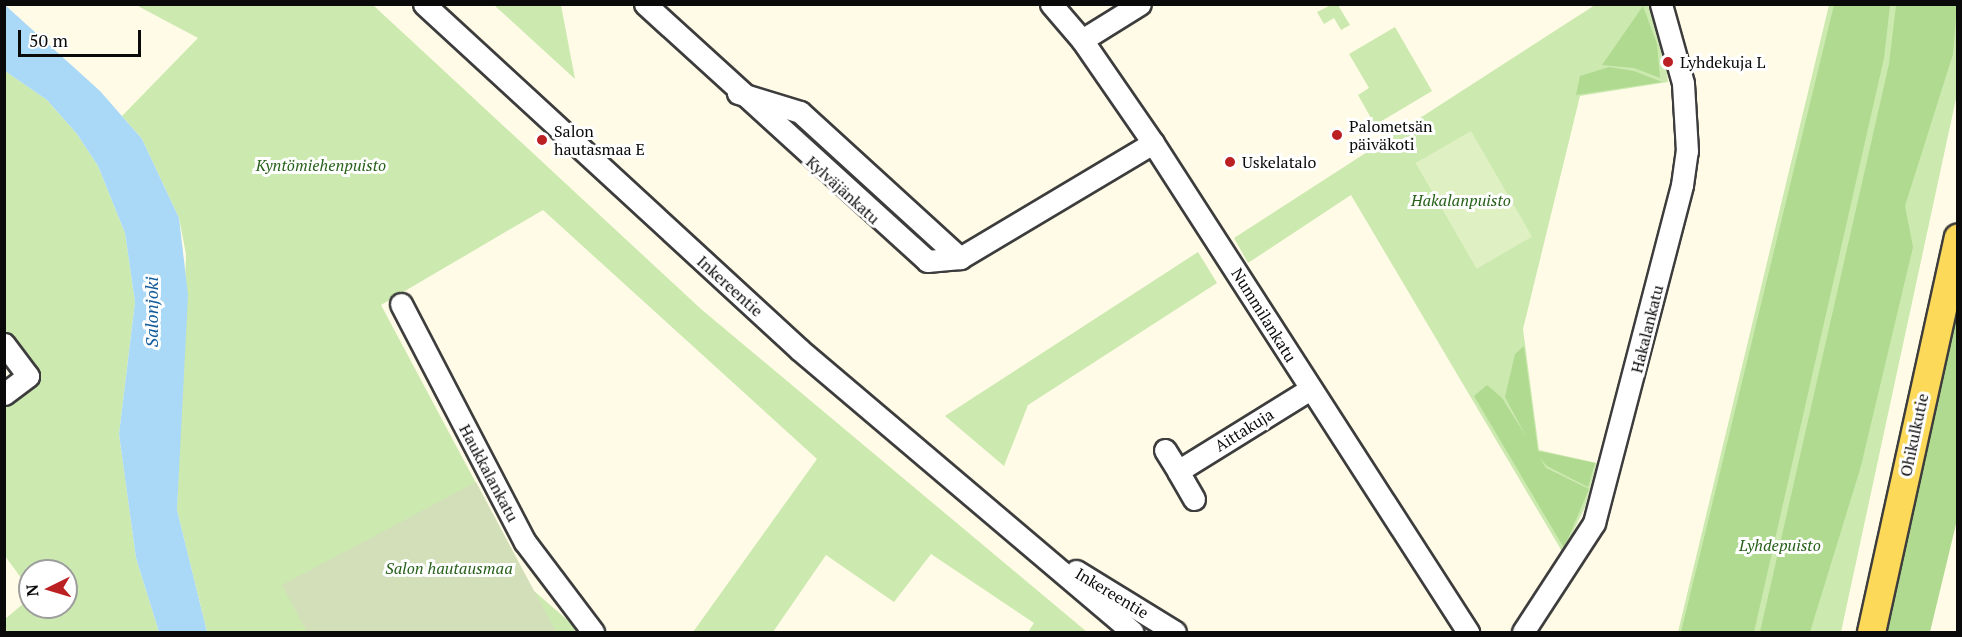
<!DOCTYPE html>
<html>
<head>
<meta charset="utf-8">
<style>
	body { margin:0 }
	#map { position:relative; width:1962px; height:637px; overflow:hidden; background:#fffbe6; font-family:"PT Serif",serif }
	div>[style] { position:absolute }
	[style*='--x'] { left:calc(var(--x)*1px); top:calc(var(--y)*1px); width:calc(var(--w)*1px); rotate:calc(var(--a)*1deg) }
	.green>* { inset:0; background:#cce9b0 }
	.forest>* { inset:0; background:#afda8f }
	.cemetery>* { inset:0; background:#d2dfb9 }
	.pitch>* { inset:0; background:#dff0c2; transform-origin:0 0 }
	.water>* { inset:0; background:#aad8f7 }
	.roads { filter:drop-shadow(2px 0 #3d3d3d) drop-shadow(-2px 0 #3d3d3d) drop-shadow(0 2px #3d3d3d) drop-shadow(0 -2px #3d3d3d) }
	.minor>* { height:21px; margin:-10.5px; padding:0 10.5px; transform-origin:10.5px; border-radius:10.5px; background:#fff }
	.major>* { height:27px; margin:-13.5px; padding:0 13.5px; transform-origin:13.5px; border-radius:13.5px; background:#fcd959 }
	.dots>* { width:16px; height:16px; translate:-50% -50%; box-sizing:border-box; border:3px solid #fff; border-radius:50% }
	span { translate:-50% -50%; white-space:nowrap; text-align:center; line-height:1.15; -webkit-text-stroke:6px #fff; paint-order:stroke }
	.poi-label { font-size:16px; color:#0a0a0a }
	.left { translate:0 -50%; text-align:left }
	.park-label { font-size:16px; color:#27611a; font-style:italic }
	.street-label { font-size:16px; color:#0a0a0a }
	.water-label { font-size:18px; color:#125c9c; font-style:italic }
	.frame { position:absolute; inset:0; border:6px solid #0a0a0a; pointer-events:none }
	.north { position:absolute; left:18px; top:559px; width:60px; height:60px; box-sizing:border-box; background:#fff; border:2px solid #9d9d9d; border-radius:50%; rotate:265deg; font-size:16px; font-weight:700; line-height:24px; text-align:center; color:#0a0a0a }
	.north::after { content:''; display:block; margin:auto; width:21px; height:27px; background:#bb2023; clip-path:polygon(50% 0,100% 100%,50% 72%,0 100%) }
	.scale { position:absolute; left:18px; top:30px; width:123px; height:27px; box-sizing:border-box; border:3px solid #0a0a0a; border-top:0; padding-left:8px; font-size:18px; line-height:21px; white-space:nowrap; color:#0a0a0a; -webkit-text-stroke:4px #fff; paint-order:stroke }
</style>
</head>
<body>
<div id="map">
	<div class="green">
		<div style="clip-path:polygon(136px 5px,373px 5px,701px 309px,1087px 632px,1028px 632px,1034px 623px,931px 554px,894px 602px,826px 555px,773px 632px,693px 632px,817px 459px,543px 210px,381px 305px,533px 590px,581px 632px,207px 632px,177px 510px,186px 254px,179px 218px,142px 139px,122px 116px,198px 38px)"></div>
		<div style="clip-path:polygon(494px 5px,561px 5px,575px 79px)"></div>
		<div style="clip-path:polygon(1331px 5px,1338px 5px,1350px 25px,1341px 30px,1334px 18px,1324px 24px,1317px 12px)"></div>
		<div style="clip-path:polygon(1595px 5px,1649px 4px,1664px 41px,1668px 82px,1580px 96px,1523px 329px,1539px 450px,1597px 463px,1585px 507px,1563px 553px,1351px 195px,1248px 263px,1234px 238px)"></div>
		<div style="clip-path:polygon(1829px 5px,1957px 5px,1957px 94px,1841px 632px,1678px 632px)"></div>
		<div style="clip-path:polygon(1395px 27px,1432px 91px,1375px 125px,1358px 95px,1369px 88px,1349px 54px)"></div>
		<div style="clip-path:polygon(5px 71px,47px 100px,77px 134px,98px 166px,125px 233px,135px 302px,119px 434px,136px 558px,159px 632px,5px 632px,5px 619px,30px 598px,30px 607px,66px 607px,66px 571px,30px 571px,30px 590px,5px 556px,5px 405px,40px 378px,5px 331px)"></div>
		<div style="clip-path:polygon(1198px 252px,1217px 283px,1028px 405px,1004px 466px,945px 416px)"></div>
	</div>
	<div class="forest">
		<div style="clip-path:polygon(1834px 5px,1890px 5px,1884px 58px,1754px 632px,1681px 632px)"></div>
		<div style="clip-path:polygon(1896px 5px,1957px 5px,1953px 54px,1905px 206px,1913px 247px,1861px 466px,1810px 632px,1760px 632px,1889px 64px)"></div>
		<div style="clip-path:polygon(1643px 6px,1657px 44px,1660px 78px,1634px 68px,1602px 65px)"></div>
		<div style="clip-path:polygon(1609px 67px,1634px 71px,1662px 82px,1576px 95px,1580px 76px)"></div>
		<div style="clip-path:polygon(1957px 285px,1957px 520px,1930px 632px,1879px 632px)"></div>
		<div style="clip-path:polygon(1524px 346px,1538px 451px,1595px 463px,1588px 487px,1547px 466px,1535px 453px,1505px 397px,1515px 354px)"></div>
		<div style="clip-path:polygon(1487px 385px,1502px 398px,1546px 468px,1589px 489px,1564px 548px,1474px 396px)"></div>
	</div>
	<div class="cemetery">
		<div style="clip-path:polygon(476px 482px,556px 632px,307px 632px,282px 585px)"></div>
	</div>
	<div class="pitch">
		<div style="left:1471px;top:131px;width:122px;height:64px;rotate:60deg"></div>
	</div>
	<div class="water">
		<div style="clip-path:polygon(5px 5px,100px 91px,142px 139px,179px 218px,188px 295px,177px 510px,207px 632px,159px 632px,136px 558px,119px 434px,135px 302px,125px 233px,98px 166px,77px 134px,47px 100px,5px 71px)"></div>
	</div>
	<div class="roads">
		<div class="minor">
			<div style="--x:424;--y:4;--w:511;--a:42.62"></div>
			<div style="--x:800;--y:350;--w:436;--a:40.3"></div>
			<div style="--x:645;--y:4;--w:382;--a:42.3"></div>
			<div style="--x:927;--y:261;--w:33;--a:-5"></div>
			<div style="--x:960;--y:258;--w:225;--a:-30.8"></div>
			<div style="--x:1051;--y:4;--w:48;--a:49.3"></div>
			<div style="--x:1082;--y:40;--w:125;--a:55.4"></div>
			<div style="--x:1153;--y:143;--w:582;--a:57.21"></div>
			<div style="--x:1082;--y:40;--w:68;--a:-31.8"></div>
			<div style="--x:738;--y:93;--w:65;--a:17"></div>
			<div style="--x:800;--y:112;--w:217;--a:42.4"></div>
			<div style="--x:401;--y:304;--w:268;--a:62.5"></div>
			<div style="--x:525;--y:542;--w:113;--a:52.9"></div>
			<div style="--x:4;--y:344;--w:40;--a:53"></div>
			<div style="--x:28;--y:376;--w:30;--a:143"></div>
			<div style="--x:1165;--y:450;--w:25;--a:58"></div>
			<div style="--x:1194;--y:499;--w:32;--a:-120"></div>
			<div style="--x:1178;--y:471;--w:155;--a:-31.8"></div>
			<div style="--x:1076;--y:571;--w:116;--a:31.6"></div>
			<div style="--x:1523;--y:632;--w:130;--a:-56.9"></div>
			<div style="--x:1594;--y:523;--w:349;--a:-75.4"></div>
			<div style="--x:1682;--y:185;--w:34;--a:-82"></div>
			<div style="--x:1687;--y:151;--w:68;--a:-93.4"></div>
			<div style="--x:1683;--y:83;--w:82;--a:-105.6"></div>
		</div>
		<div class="major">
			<div style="--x:1871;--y:632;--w:404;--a:-77.6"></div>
		</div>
	</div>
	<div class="dots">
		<div style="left:1668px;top:62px;background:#bb2023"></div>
		<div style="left:1337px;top:135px;background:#bb2023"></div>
		<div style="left:542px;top:140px;background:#bb2023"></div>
		<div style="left:1230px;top:162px;background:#bb2023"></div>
	</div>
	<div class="poi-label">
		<span class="left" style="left:1680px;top:62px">Lyhdekuja L</span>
		<span class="left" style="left:1349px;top:135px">Palometsän<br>päiväkoti</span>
		<span class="left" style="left:554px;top:140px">Salon<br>hautasmaa E</span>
		<span class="left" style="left:1242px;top:162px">Uskelatalo</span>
	</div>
	<div class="park-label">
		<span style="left:321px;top:165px">Kyntömiehenpuisto</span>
		<span style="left:1461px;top:200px">Hakalanpuisto</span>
		<span style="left:1780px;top:545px">Lyhdepuisto</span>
		<span style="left:449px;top:568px">Salon hautausmaa</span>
	</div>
	<div class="street-label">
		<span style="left:843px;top:190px;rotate:42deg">Kylväjänkatu</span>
		<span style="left:730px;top:286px;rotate:42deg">Inkereentie</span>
		<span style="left:1264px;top:315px;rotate:58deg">Nummilankatu</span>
		<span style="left:1647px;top:329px;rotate:-76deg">Hakalankatu</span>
		<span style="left:1244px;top:430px;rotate:-32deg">Aittakuja</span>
		<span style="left:1914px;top:435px;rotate:-78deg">Ohikulkutie</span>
		<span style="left:489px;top:473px;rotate:62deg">Haukkalankatu</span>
		<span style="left:1112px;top:593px;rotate:31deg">Inkereentie</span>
	</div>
	<div class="water-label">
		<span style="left:151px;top:312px;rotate:-90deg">Salonjoki</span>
	</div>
	<div class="frame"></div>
	<div class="north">N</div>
	<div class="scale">50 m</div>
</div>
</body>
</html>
